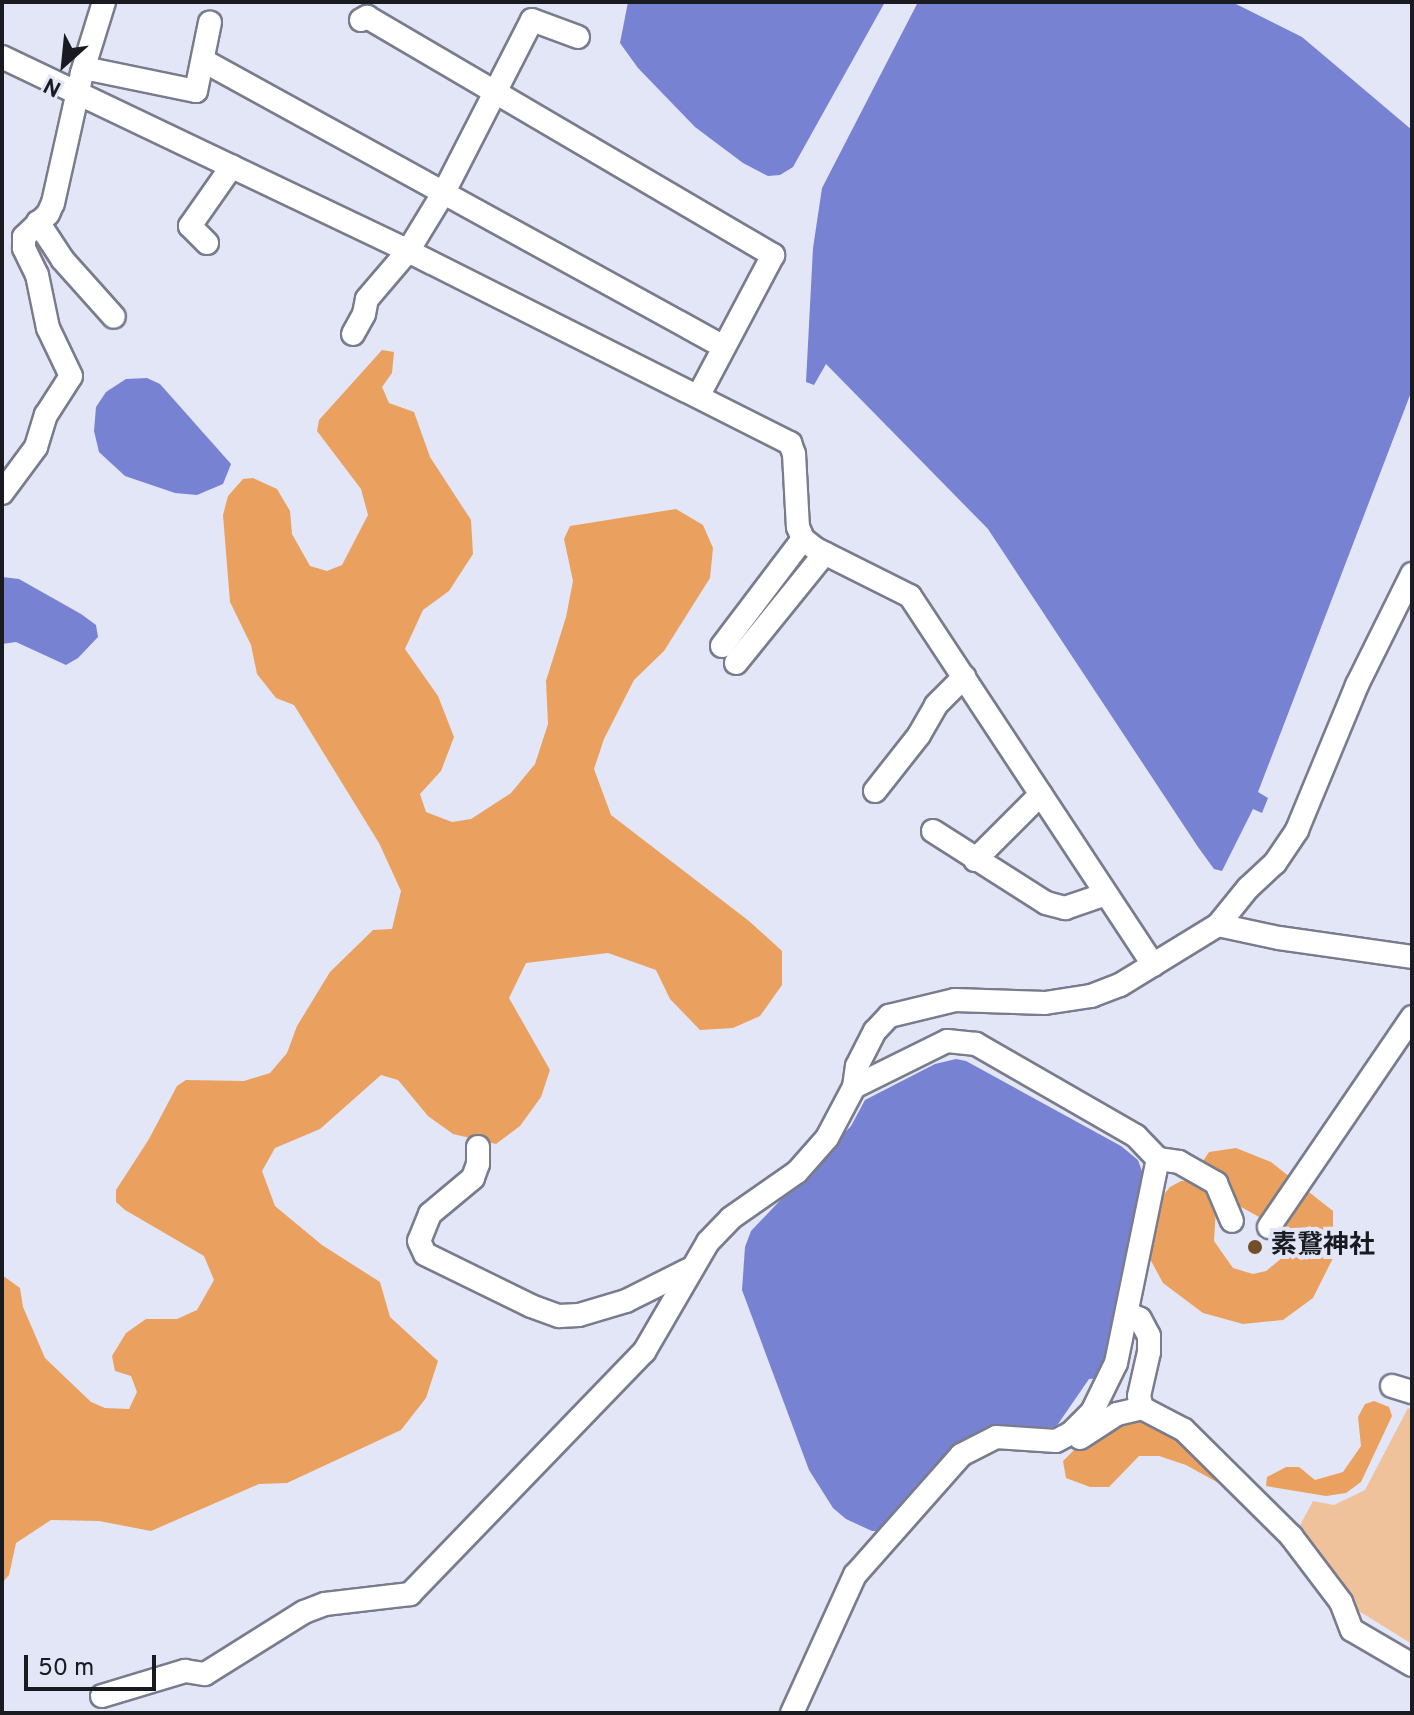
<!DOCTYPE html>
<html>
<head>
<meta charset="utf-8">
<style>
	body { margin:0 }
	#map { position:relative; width:1414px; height:1715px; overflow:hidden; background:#e2e6f7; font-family:Overpass,"Noto Sans JP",sans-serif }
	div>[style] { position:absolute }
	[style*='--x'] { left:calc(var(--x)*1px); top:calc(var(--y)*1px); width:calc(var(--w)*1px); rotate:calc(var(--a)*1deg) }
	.green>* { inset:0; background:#f0c29b }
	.forest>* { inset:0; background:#eaa15f }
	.water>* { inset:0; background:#7783d2 }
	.roads { filter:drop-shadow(2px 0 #797c8c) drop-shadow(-2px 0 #797c8c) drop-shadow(0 2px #797c8c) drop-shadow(0 -2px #797c8c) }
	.minor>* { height:22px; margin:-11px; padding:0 11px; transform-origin:11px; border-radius:11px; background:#fff }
	.dots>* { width:22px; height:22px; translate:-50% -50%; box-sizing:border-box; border:4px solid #e2e6f7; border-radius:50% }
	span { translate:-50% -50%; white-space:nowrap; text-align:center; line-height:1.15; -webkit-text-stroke:8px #e2e6f7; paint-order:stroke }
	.poi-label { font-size:26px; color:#191b21; font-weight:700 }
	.left { translate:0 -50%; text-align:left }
	.frame { position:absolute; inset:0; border:4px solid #191b21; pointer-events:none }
	.north { position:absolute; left:24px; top:24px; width:80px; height:80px; -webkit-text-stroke:6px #e2e6f7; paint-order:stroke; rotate:207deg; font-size:22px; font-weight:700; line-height:32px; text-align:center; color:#191b21 }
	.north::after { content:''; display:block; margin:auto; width:28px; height:36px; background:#191b21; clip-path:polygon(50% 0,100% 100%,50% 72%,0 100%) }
	.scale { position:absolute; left:24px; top:1655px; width:132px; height:36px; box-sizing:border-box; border:4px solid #191b21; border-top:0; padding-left:10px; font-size:24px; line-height:28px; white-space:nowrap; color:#191b21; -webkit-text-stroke:6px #e2e6f7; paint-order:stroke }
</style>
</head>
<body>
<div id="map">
	<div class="green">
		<div style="clip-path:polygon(1408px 1408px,1412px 1410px,1412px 1644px,1354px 1608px,1297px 1531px,1313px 1501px,1334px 1505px,1365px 1490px)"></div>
	</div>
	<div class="forest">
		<div style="clip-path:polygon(382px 350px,394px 352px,392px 373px,382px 387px,389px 403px,414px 412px,430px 457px,471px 520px,473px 554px,449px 591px,423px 610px,405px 649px,438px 696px,454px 737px,441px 771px,420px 794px,426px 812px,452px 822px,471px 819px,511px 793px,535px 764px,548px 724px,546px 681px,566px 617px,573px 581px,564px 539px,570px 526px,676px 509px,703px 525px,713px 548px,710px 578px,664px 651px,634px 680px,604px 739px,594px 769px,611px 815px,749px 921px,782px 951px,782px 985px,760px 1016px,733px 1028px,700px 1030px,670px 999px,656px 970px,608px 953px,526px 963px,509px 998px,550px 1070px,541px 1097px,520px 1126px,496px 1144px,453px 1134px,428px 1116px,398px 1080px,381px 1075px,320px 1129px,275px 1148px,262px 1171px,275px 1206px,322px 1245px,380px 1282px,390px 1317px,438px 1361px,426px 1398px,401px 1430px,287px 1483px,259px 1484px,151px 1531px,99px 1521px,51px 1520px,16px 1543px,9px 1575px,2px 1583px,2px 1275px,20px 1288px,23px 1307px,45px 1358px,91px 1402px,105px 1408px,129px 1409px,137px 1392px,131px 1376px,115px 1371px,112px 1356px,126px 1333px,146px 1319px,177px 1319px,197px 1310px,214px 1280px,204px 1256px,125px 1210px,116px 1202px,116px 1190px,149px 1139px,177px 1086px,186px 1080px,244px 1081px,270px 1073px,287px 1053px,297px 1026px,330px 972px,373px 930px,392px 929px,401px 891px,379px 843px,294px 705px,276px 698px,257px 674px,251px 645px,230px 602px,223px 515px,228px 496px,243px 479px,253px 478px,277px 489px,290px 511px,292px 534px,310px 566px,327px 571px,342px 565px,368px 515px,361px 489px,317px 431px,319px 420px)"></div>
		<div style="clip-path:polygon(1236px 1148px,1271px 1162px,1333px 1211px,1333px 1258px,1313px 1298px,1283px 1320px,1243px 1324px,1203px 1313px,1163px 1283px,1149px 1257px,1160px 1199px,1170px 1187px,1181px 1181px,1198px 1182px,1210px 1190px,1216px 1208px,1214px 1241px,1233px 1268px,1253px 1274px,1266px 1271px,1282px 1258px,1285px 1247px,1275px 1226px,1234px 1203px,1203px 1161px,1209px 1152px)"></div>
		<div style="clip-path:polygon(1374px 1401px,1389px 1407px,1392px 1416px,1361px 1482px,1346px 1493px,1326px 1496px,1266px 1486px,1267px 1477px,1286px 1467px,1299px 1467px,1315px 1480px,1343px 1472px,1361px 1446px,1358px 1417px,1365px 1404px)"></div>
		<div style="clip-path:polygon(1138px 1416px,1176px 1434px,1228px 1480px,1224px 1486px,1186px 1465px,1159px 1456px,1139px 1456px,1109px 1487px,1090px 1487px,1066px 1478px,1063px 1461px,1076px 1448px,1118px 1420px)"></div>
	</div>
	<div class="water">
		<div style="clip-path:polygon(628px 2px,885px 2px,793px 167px,780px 175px,768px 176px,743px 163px,695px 127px,638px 68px,620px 43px)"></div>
		<div style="clip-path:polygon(918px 2px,1232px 2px,1302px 37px,1412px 130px,1412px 390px,1258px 792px,1268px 798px,1262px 813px,1253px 809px,1222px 871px,1214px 869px,1198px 847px,988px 529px,826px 364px,814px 385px,806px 382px,813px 248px,822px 188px)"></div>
		<div style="clip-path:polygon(147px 378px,160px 384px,231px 464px,223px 484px,197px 495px,175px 493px,125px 476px,99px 452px,94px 431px,96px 407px,106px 392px,126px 379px)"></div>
		<div style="clip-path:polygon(2px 577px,19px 579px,81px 614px,96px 625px,98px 637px,78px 658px,66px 665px,16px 642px,2px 644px)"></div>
		<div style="clip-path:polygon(956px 1059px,966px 1061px,1121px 1146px,1138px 1160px,1144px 1177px,1102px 1378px,1089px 1379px,1056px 1427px,998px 1428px,965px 1441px,882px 1531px,872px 1531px,846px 1519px,833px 1508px,809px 1470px,742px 1290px,745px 1247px,751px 1231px,851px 1126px,865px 1100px,935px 1064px)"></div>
	</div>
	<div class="roads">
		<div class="minor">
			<div style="--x:361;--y:20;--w:7;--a:-27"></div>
			<div style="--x:367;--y:17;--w:471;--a:30.4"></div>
			<div style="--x:773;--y:255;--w:158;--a:117.9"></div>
			<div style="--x:2;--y:57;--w:450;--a:25.5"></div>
			<div style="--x:408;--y:251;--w:428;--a:26.7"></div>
			<div style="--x:790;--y:443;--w:12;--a:70"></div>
			<div style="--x:794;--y:454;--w:73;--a:86.9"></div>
			<div style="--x:798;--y:527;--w:13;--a:67"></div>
			<div style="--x:803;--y:539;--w:16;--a:38"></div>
			<div style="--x:816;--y:549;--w:105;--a:26.6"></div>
			<div style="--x:910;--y:596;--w:442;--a:56.6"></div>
			<div style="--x:204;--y:61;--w:593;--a:28.81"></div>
			<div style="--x:84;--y:68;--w:114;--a:11.6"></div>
			<div style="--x:196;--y:91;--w:70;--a:-78.5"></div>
			<div style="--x:38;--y:222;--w:45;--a:56.7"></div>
			<div style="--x:63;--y:260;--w:76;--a:48.2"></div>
			<div style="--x:207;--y:243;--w:24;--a:-135"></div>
			<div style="--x:190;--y:226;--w:73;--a:-55"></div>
			<div style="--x:353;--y:334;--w:23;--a:-61"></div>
			<div style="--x:364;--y:314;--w:15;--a:-79"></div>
			<div style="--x:367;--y:299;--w:63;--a:-49.5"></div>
			<div style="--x:408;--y:251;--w:69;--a:-58.6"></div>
			<div style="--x:444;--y:192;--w:193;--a:-62.9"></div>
			<div style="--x:532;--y:20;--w:49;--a:20.3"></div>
			<div style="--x:2;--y:493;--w:57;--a:-53.5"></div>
			<div style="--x:36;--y:447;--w:34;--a:-73"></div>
			<div style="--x:46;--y:415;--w:46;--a:-57.3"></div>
			<div style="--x:71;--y:376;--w:53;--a:-115.6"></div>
			<div style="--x:48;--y:328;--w:54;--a:-101.7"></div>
			<div style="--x:37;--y:275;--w:30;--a:-116"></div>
			<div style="--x:24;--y:248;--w:11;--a:-90"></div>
			<div style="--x:24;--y:237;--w:33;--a:-44"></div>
			<div style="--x:48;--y:214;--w:12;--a:-66"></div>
			<div style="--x:53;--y:203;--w:133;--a:-77.4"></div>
			<div style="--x:82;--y:73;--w:74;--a:-72.8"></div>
			<div style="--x:722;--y:646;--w:134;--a:-52.9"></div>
			<div style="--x:736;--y:663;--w:141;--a:-51"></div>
			<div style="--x:875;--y:791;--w:71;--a:-51.8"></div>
			<div style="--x:919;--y:735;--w:34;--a:-60"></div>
			<div style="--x:936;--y:705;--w:40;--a:-45"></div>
			<div style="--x:933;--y:831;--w:134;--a:32.5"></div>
			<div style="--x:1046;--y:903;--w:20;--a:15"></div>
			<div style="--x:1065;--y:908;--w:43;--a:-18.9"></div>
			<div style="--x:975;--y:860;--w:93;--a:-45"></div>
			<div style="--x:1218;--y:925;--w:62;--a:12"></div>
			<div style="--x:1279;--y:938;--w:134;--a:8.1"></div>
			<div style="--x:478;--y:1147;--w:17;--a:90"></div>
			<div style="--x:478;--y:1164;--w:15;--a:110"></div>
			<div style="--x:473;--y:1178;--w:56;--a:140.1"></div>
			<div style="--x:430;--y:1214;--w:29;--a:112"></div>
			<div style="--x:419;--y:1241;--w:14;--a:65"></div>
			<div style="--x:425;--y:1254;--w:118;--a:26.1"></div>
			<div style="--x:531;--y:1306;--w:30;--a:20"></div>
			<div style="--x:559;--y:1316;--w:20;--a:-3"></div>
			<div style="--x:579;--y:1315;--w:49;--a:-16.6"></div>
			<div style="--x:626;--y:1301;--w:69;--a:-26.6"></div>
			<div style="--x:1158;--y:1159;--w:21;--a:8"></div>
			<div style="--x:1179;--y:1162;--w:43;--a:29.6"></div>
			<div style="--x:1216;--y:1183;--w:41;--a:67.2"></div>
			<div style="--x:1269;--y:1227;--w:254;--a:-55.7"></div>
			<div style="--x:1129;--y:1314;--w:12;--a:24"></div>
			<div style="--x:1140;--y:1319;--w:19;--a:62"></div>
			<div style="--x:1149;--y:1336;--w:16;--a:90"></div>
			<div style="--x:1149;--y:1352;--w:45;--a:102.8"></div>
			<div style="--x:1139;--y:1396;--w:12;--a:76"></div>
			<div style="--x:1392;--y:1386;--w:21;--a:17"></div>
			<div style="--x:1080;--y:1438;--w:44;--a:-33"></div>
			<div style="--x:1117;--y:1414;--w:26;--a:-13"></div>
			<div style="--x:1142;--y:1408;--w:47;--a:27.6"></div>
			<div style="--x:1184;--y:1430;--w:151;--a:44.7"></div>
			<div style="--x:1291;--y:1536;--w:83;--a:52.9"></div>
			<div style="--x:1341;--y:1602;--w:30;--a:69"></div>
			<div style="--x:1352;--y:1630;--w:69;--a:30.3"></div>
			<div style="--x:102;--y:1696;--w:87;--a:-16.8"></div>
			<div style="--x:185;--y:1671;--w:20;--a:9"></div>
			<div style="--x:205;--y:1674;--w:117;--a:-32.1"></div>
			<div style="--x:304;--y:1612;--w:22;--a:-21"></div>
			<div style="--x:325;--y:1604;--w:86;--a:-6.7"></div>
			<div style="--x:410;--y:1594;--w:337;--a:-46"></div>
			<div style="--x:644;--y:1352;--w:127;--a:-59.8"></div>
			<div style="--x:708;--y:1242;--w:33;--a:-46"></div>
			<div style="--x:731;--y:1218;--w:80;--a:-34.9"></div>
			<div style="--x:797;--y:1172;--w:45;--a:-48.6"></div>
			<div style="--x:827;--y:1138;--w:58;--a:-62.1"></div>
			<div style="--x:854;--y:1087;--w:21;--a:-82"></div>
			<div style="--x:857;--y:1066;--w:39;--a:-63"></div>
			<div style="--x:875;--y:1031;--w:21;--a:-47"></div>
			<div style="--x:889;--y:1016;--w:68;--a:-13.6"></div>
			<div style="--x:955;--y:1000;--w:90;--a:1.9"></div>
			<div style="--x:1045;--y:1003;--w:47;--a:-8.7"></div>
			<div style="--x:1091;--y:996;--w:31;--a:-21"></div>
			<div style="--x:1120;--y:985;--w:115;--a:-31.5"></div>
			<div style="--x:1218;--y:925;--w:48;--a:-51"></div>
			<div style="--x:1248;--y:888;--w:37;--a:-43"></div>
			<div style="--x:1275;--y:863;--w:40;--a:-56"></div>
			<div style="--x:1297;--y:830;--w:157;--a:-67.5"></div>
			<div style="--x:1357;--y:685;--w:124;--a:-63.6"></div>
			<div style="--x:792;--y:1713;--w:152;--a:-65.5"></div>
			<div style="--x:855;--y:1575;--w:160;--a:-48.5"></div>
			<div style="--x:961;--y:1455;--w:39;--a:-27"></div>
			<div style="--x:996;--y:1437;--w:60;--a:3.8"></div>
			<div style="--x:1056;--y:1441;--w:17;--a:-28"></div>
			<div style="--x:1071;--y:1433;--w:30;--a:-45"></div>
			<div style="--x:1092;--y:1412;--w:55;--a:-63.9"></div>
			<div style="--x:1116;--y:1363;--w:208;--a:-78.4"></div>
			<div style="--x:1158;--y:1159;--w:32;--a:-134"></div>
			<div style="--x:1136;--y:1136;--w:185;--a:-150.1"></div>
			<div style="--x:976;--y:1044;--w:29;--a:-174"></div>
			<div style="--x:947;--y:1041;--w:104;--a:153.7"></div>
		</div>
	</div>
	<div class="dots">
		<div style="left:1255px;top:1247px;background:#744e2a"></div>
	</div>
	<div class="poi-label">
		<span class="left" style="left:1271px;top:1247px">素鵞神社</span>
	</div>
	<div class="frame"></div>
	<div class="north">N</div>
	<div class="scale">50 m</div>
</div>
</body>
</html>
